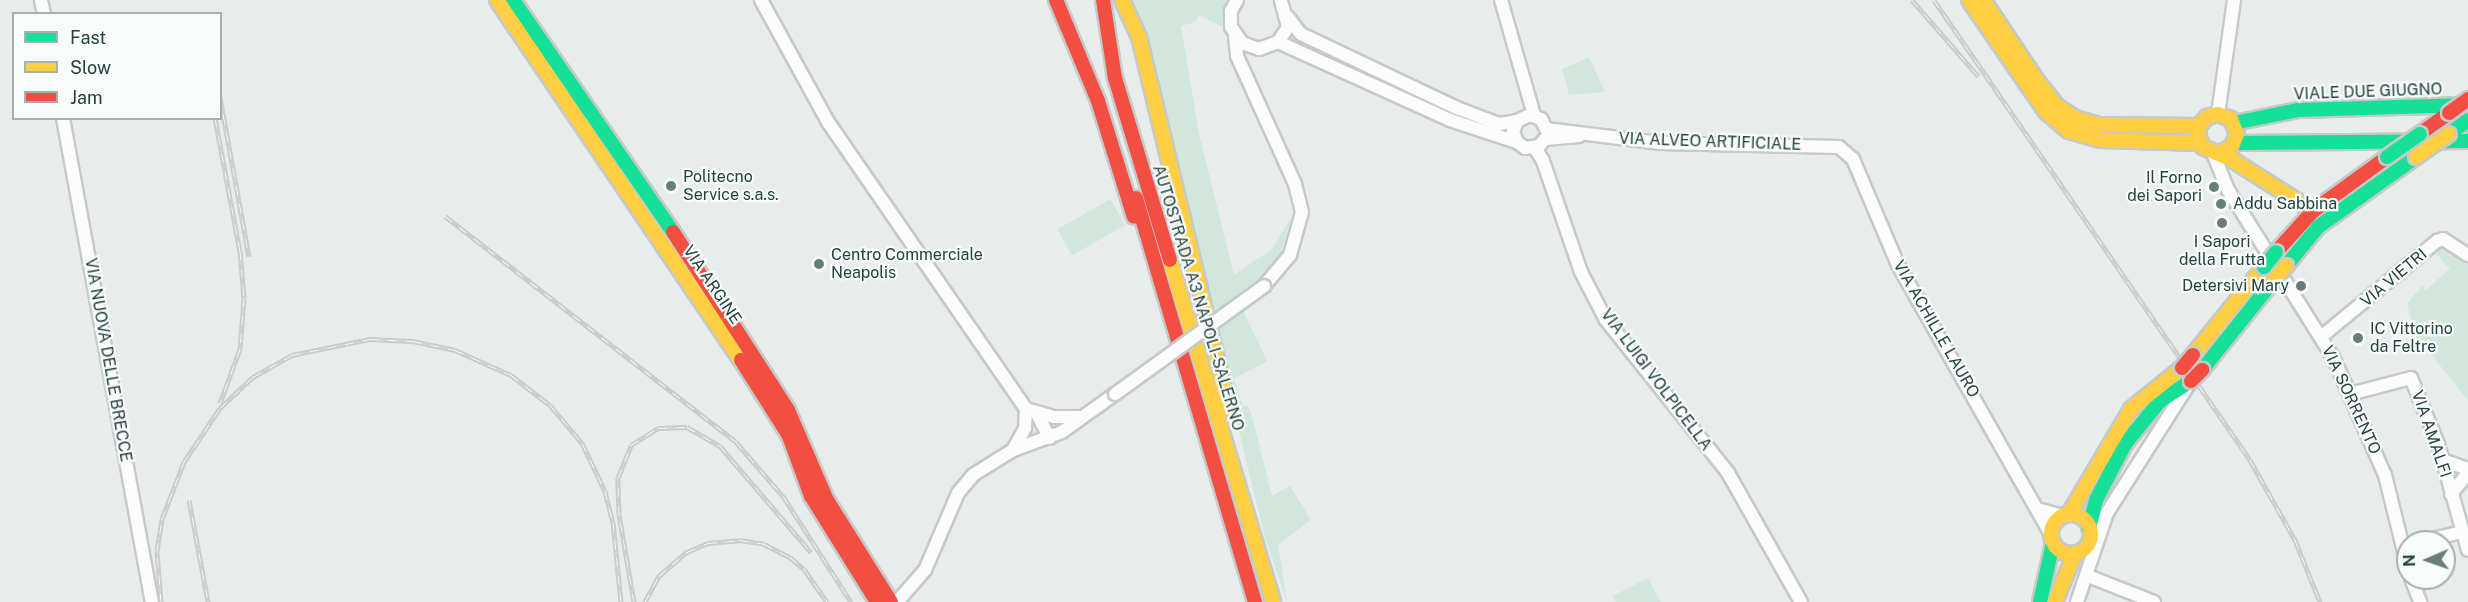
<!DOCTYPE html>
<html>
<head>
<meta charset="utf-8">
<style>
	body { margin:0 }
	#map { position:relative; width:2468px; height:602px; overflow:hidden; background:#e8edec; font-family:"Public Sans",sans-serif }
	div>[style] { position:absolute }
	[style*='--x'] { left:calc(var(--x)*1px); top:calc(var(--y)*1px); width:calc(var(--w)*1px); rotate:calc(var(--a)*1deg) }
	.green>* { inset:0; background:#d1e6dc; transform-origin:0 0 }
	.roads { filter:drop-shadow(2px 0 #c5cac9) drop-shadow(-2px 0 #c5cac9) drop-shadow(0 2px #c5cac9) drop-shadow(0 -2px #c5cac9) }
	.street>* { height:12px; margin:-6px; padding:0 6px; transform-origin:6px; border-radius:6px; background:#fcfcfc }
	.fast>* { height:14px; margin:-7px; padding:0 7px; transform-origin:7px; border-radius:7px; background:#16e098 }
	.slow>* { height:14px; margin:-7px; padding:0 7px; transform-origin:7px; border-radius:7px; background:#ffcf43 }
	.slow>.ring { margin:-7px; padding:0; box-sizing:content-box; background:none; border:14px solid #ffcf43; border-radius:50% }
	.jam>* { height:14px; margin:-7px; padding:0 7px; transform-origin:7px; border-radius:7px; background:#f24e42 }
	.rail>* { height:5px; margin-top:-2.5px; transform-origin:0; background:repeating-linear-gradient(90deg,#f7fbfa 0 9px,#c9cdcd 0 18px); box-sizing:border-box; border-block:2px solid #c9cdcd }
	.bridges { filter:drop-shadow(2px 0 #c5cac9) drop-shadow(-2px 0 #c5cac9) drop-shadow(0 2px #c5cac9) drop-shadow(0 -2px #c5cac9) }
	.street-bridge>* { height:12px; margin:-6px; padding:0 6px; transform-origin:6px; border-radius:6px; background:#fcfcfc }
	.fast-bridge>* { height:14px; margin:-7px; padding:0 7px; transform-origin:7px; border-radius:7px; background:#16e098 }
	.slow-bridge>* { height:14px; margin:-7px; padding:0 7px; transform-origin:7px; border-radius:7px; background:#ffcf43 }
	.jam-bridge>* { height:14px; margin:-7px; padding:0 7px; transform-origin:7px; border-radius:7px; background:#f24e42 }
	.dots>* { width:16px; height:16px; translate:-50% -50%; box-sizing:border-box; border:3px solid #f7fbfa; border-radius:50% }
	span { translate:-50% -50%; white-space:nowrap; text-align:center; line-height:1.15; -webkit-text-stroke:4.5px #f7fbfa; paint-order:stroke }
	.street-label { font-size:16px; color:#244240 }
	.poi-label { font-size:16px; color:#244240 }
	.left { translate:0 -50%; text-align:left }
	.right { translate:-100% -50%; text-align:right }
	.legend { position:absolute; left:12px; top:12px; width:210px; height:108px; box-sizing:border-box; background:#f7fbfa; border:2px solid #a3b1b0; margin:0; padding:8px 10px; list-style:none; font-size:18px; color:#244240 }
	.legend li { display:flex; align-items:center; gap:12px; height:30px }
	.legend b { width:30px; border:2px solid #a3b1b0 }
	.north { position:absolute; left:2396px; top:530px; width:60px; height:60px; box-sizing:border-box; background:#f7fbfa; border:2px solid #a3b1b0; border-radius:50%; rotate:268deg; font-size:16px; font-weight:700; line-height:24px; text-align:center; color:#244240 }
	.north::after { content:''; display:block; margin:auto; width:21px; height:27px; background:#697e7c; clip-path:polygon(50% 0,100% 100%,50% 72%,0 100%) }
</style>
</head>
<body>
<div id="map">
	<div class="green">
		<div style="clip-path:polygon(1129px 0,1226px 0,1222px 27px,1199px 15px,1195px 22px,1181px 26px,1199px 134px,1234px 275px,1272px 249px,1291px 218px,1279px 259px,1258px 284px,1237px 298px,1267px 361px,1234px 379px,1243px 406px,1248px 406px,1252px 416px,1272px 496px,1290px 486px,1311px 520px,1278px 545px,1287px 602px,1265px 538px,1168px 136px)"></div>
		<div style="clip-path:polygon(1589px 57px,1605px 92px,1569px 95px,1562px 69px)"></div>
		<div style="left:1110px;top:199px;width:30px;height:61px;rotate:60deg"></div>
		<div style="clip-path:polygon(2444px 246px,2468px 264px,2468px 400px,2421px 342px,2415px 344px,2417px 340px,2407px 304px,2422px 286px,2426px 290px,2450px 269px,2435px 252px)"></div>
		<div style="clip-path:polygon(1648px 578px,1661px 602px,1616px 602px,1613px 596px)"></div>
	</div>
	<div class="roads">
		<div class="street">
			<div style="--x:41;--y:0;--w:14;--a:78"></div>
			<div style="--x:761;--y:0;--w:139;--a:61.2"></div>
			<div style="--x:828;--y:122;--w:349;--a:55.4"></div>
			<div style="--x:1026;--y:409;--w:29;--a:16"></div>
			<div style="--x:1054;--y:417;--w:27;--a:0"></div>
			<div style="--x:1237;--y:0;--w:13;--a:119"></div>
			<div style="--x:1231;--y:11;--w:16;--a:90"></div>
			<div style="--x:1231;--y:27;--w:19;--a:55"></div>
			<div style="--x:1242;--y:43;--w:18;--a:19"></div>
			<div style="--x:1259;--y:49;--w:20;--a:-20"></div>
			<div style="--x:1278;--y:42;--w:18;--a:-56"></div>
			<div style="--x:1288;--y:27;--w:28;--a:-105"></div>
			<div style="--x:1501;--y:0;--w:120;--a:74"></div>
			<div style="--x:1288;--y:17;--w:21;--a:53"></div>
			<div style="--x:1301;--y:34;--w:173;--a:25.4"></div>
			<div style="--x:1457;--y:108;--w:45;--a:20.9"></div>
			<div style="--x:1499;--y:124;--w:18;--a:-9"></div>
			<div style="--x:1235;--y:36;--w:20;--a:84"></div>
			<div style="--x:1237;--y:56;--w:141;--a:65.6"></div>
			<div style="--x:1295;--y:184;--w:29;--a:76"></div>
			<div style="--x:1302;--y:212;--w:45;--a:105.6"></div>
			<div style="--x:1290;--y:255;--w:40;--a:130"></div>
			<div style="--x:1278;--y:42;--w:189;--a:24.4"></div>
			<div style="--x:1450;--y:120;--w:71;--a:18.2"></div>
			<div style="--x:2218;--y:114;--w:115;--a:-82"></div>
			<div style="--x:63;--y:118;--w:492;--a:79.6"></div>
			<div style="--x:1546;--y:129;--w:115;--a:7"></div>
			<div style="--x:1660;--y:143;--w:179;--a:1.3"></div>
			<div style="--x:1839;--y:147;--w:18;--a:41"></div>
			<div style="--x:1853;--y:159;--w:115;--a:67"></div>
			<div style="--x:1898;--y:265;--w:309;--a:60.4"></div>
			<div style="--x:1545;--y:139;--w:9;--a:131"></div>
			<div style="--x:1539;--y:146;--w:14;--a:172"></div>
			<div style="--x:1525;--y:148;--w:10;--a:-143"></div>
			<div style="--x:1517;--y:142;--w:11;--a:-112"></div>
			<div style="--x:1513;--y:132;--w:12;--a:-70"></div>
			<div style="--x:1517;--y:121;--w:14;--a:-25"></div>
			<div style="--x:1530;--y:115;--w:12;--a:20"></div>
			<div style="--x:1541;--y:119;--w:11;--a:63"></div>
			<div style="--x:1545;--y:139;--w:34;--a:-5"></div>
			<div style="--x:1535;--y:148;--w:15;--a:58"></div>
			<div style="--x:1543;--y:161;--w:117;--a:71.1"></div>
			<div style="--x:1581;--y:272;--w:54;--a:62.5"></div>
			<div style="--x:1606;--y:320;--w:196;--a:51.4"></div>
			<div style="--x:1728;--y:473;--w:148;--a:60.5"></div>
			<div style="--x:2213;--y:153;--w:40;--a:68"></div>
			<div style="--x:2228;--y:190;--w:199;--a:57.9"></div>
			<div style="--x:2334;--y:359;--w:127;--a:66.3"></div>
			<div style="--x:2385;--y:475;--w:96;--a:76.1"></div>
			<div style="--x:2321;--y:337;--w:151;--a:-39.6"></div>
			<div style="--x:2437;--y:241;--w:6;--a:-18"></div>
			<div style="--x:2443;--y:239;--w:30;--a:33"></div>
			<div style="--x:2350;--y:394;--w:63;--a:-14.7"></div>
			<div style="--x:2411;--y:378;--w:71;--a:67.8"></div>
			<div style="--x:2438;--y:444;--w:110;--a:74.2"></div>
			<div style="--x:1037;--y:414;--w:27;--a:62"></div>
			<div style="--x:1013;--y:450;--w:25;--a:-61"></div>
			<div style="--x:1025;--y:428;--w:19;--a:-87"></div>
			<div style="--x:2442;--y:460;--w:28;--a:19"></div>
			<div style="--x:2451;--y:494;--w:27;--a:-51"></div>
			<div style="--x:2041;--y:510;--w:23;--a:15"></div>
			<div style="--x:2420;--y:542;--w:43;--a:-13.4"></div>
			<div style="--x:2088;--y:576;--w:71;--a:21.5"></div>
			<div style="--x:2411;--y:578;--w:26;--a:69"></div>
			<div style="--x:897;--y:602;--w:43;--a:-48.8"></div>
			<div style="--x:925;--y:570;--w:84;--a:-66.8"></div>
			<div style="--x:958;--y:493;--w:23;--a:-50"></div>
			<div style="--x:973;--y:475;--w:47;--a:-32"></div>
			<div style="--x:1013;--y:450;--w:52;--a:-20.2"></div>
			<div style="--x:1062;--y:432;--w:65;--a:-35.6"></div>
			<div style="--x:2077;--y:602;--w:94;--a:-71.4"></div>
			<div style="--x:2107;--y:513;--w:155;--a:-57.6"></div>
		</div>
		<div class="fast">
			<div style="--x:513;--y:0;--w:282;--a:55.4"></div>
			<div style="--x:2234;--y:123;--w:65;--a:-11.5"></div>
			<div style="--x:2298;--y:110;--w:169;--a:-1.7"></div>
			<div style="--x:2449;--y:134;--w:24;--a:-36"></div>
			<div style="--x:2234;--y:143;--w:234;--a:-0.5"></div>
			<div style="--x:2286;--y:266;--w:50;--a:-50.6"></div>
			<div style="--x:2318;--y:227;--w:120;--a:-35.5"></div>
			<div style="--x:2202;--y:370;--w:114;--a:-51.4"></div>
			<div style="--x:2089;--y:528;--w:29;--a:-76"></div>
			<div style="--x:2096;--y:500;--w:63;--a:-62.6"></div>
			<div style="--x:2125;--y:444;--w:55;--a:-50.9"></div>
			<div style="--x:2160;--y:401;--w:37;--a:-33"></div>
			<div style="--x:2040;--y:602;--w:60;--a:-77.6"></div>
		</div>
		<div class="slow">
			<div style="--x:497;--y:0;--w:435;--a:55.9"></div>
			<div style="--x:1122;--y:0;--w:41;--a:65.3"></div>
			<div style="--x:1139;--y:37;--w:384;--a:76.4"></div>
			<div style="--x:1969;--y:0;--w:136;--a:55.5"></div>
			<div style="--x:2046;--y:112;--w:30;--a:40"></div>
			<div style="--x:2069;--y:131;--w:32;--a:16"></div>
			<div style="--x:2100;--y:140;--w:100;--a:1.7"></div>
			<div style="--x:1983;--y:0;--w:94;--a:56.3"></div>
			<div style="--x:2035;--y:78;--w:36;--a:52"></div>
			<div style="--x:2057;--y:106;--w:22;--a:34"></div>
			<div style="--x:2075;--y:118;--w:26;--a:16"></div>
			<div style="--x:2100;--y:125;--w:99;--a:0.6"></div>
			<div style="--x:2219;--y:153;--w:14;--a:-25"></div>
			<div style="--x:2232;--y:147;--w:14;--a:-69"></div>
			<div style="--x:2237;--y:134;--w:16;--a:-112"></div>
			<div style="--x:2231;--y:119;--w:14;--a:-159"></div>
			<div style="--x:2218;--y:114;--w:11;--a:165"></div>
			<div style="--x:2207;--y:117;--w:12;--a:132"></div>
			<div style="--x:2199;--y:126;--w:11;--a:95"></div>
			<div style="--x:2198;--y:137;--w:11;--a:63"></div>
			<div style="--x:2203;--y:147;--w:34;--a:24"></div>
			<div style="--x:2234;--y:161;--w:93;--a:32.3"></div>
			<div style="--x:1170;--y:260;--w:357;--a:73.2"></div>
			<div style="--x:2193;--y:355;--w:113;--a:-51.1"></div>
			<div style="--x:2069;--y:514;--w:122;--a:-59.4"></div>
			<div style="--x:2131;--y:409;--w:65;--a:-38.8"></div>
			<div class="ring" style="left:2051px;top:514px;width:26px;height:26px"></div>
			<div style="--x:2055;--y:602;--w:53;--a:-67.8"></div>
		</div>
		<div class="jam">
			<div style="--x:1056;--y:0;--w:109;--a:67.4"></div>
			<div style="--x:1098;--y:101;--w:121;--a:72.8"></div>
			<div style="--x:1103;--y:0;--w:79;--a:81.3"></div>
			<div style="--x:1115;--y:78;--w:190;--a:73.2"></div>
			<div style="--x:2420;--y:134;--w:36;--a:-36"></div>
			<div style="--x:1136;--y:198;--w:421;--a:73.6"></div>
			<div style="--x:673;--y:232;--w:212;--a:57.1"></div>
			<div style="--x:788;--y:410;--w:98;--a:66.6"></div>
			<div style="--x:827;--y:500;--w:120;--a:57.9"></div>
			<div style="--x:2276;--y:252;--w:55;--a:-47.9"></div>
			<div style="--x:2313;--y:211;--w:92;--a:-36.1"></div>
			<div style="--x:741;--y:360;--w:90;--a:57.7"></div>
			<div style="--x:789;--y:436;--w:64;--a:69.9"></div>
			<div style="--x:811;--y:496;--w:125;--a:58.1"></div>
		</div>
	</div>
	<div class="rail">
		<div style="--x:1912;--y:0;--w:101;--a:49"></div>
		<div style="--x:1934;--y:0;--w:558;--a:55.51"></div>
		<div style="--x:2250;--y:460;--w:92;--a:60.6"></div>
		<div style="--x:2295;--y:540;--w:67;--a:68"></div>
		<div style="--x:220;--y:97;--w:162;--a:79.7"></div>
		<div style="--x:215;--y:118;--w:135;--a:79.4"></div>
		<div style="--x:240;--y:251;--w:47;--a:85.1"></div>
		<div style="--x:244;--y:298;--w:51;--a:94.5"></div>
		<div style="--x:240;--y:349;--w:58;--a:110.3"></div>
		<div style="--x:445;--y:216;--w:368;--a:37.8"></div>
		<div style="--x:736;--y:442;--w:72;--a:49"></div>
		<div style="--x:783;--y:496;--w:126;--a:57.3"></div>
		<div style="--x:189;--y:500;--w:104;--a:79.4"></div>
		<div style="--x:161;--y:602;--w:51;--a:-94.5"></div>
		<div style="--x:157;--y:551;--w:32;--a:-81"></div>
		<div style="--x:162;--y:519;--w:61;--a:-68.9"></div>
		<div style="--x:184;--y:462;--w:65;--a:-56.3"></div>
		<div style="--x:220;--y:408;--w:45;--a:-43.2"></div>
		<div style="--x:253;--y:377;--w:45;--a:-29.4"></div>
		<div style="--x:292;--y:355;--w:80;--a:-11.6"></div>
		<div style="--x:370;--y:339;--w:43;--a:2.7"></div>
		<div style="--x:413;--y:341;--w:43;--a:12.1"></div>
		<div style="--x:455;--y:350;--w:61;--a:24.1"></div>
		<div style="--x:511;--y:375;--w:49;--a:37.6"></div>
		<div style="--x:550;--y:405;--w:50;--a:49.9"></div>
		<div style="--x:582;--y:443;--w:53;--a:64.4"></div>
		<div style="--x:605;--y:491;--w:32;--a:76"></div>
		<div style="--x:613;--y:522;--w:80;--a:84.3"></div>
		<div style="--x:634;--y:602;--w:89;--a:-99.7"></div>
		<div style="--x:619;--y:514;--w:36;--a:-92"></div>
		<div style="--x:618;--y:478;--w:35;--a:-68"></div>
		<div style="--x:631;--y:445;--w:32;--a:-32"></div>
		<div style="--x:658;--y:428;--w:29;--a:-2"></div>
		<div style="--x:687;--y:427;--w:38;--a:30"></div>
		<div style="--x:720;--y:446;--w:140;--a:49.4"></div>
		<div style="--x:645;--y:602;--w:30;--a:-62"></div>
		<div style="--x:659;--y:576;--w:37;--a:-41"></div>
		<div style="--x:687;--y:552;--w:23;--a:-23"></div>
		<div style="--x:708;--y:543;--w:32;--a:-5"></div>
		<div style="--x:740;--y:540;--w:24;--a:9"></div>
		<div style="--x:764;--y:544;--w:29;--a:27"></div>
		<div style="--x:790;--y:557;--w:18;--a:41"></div>
		<div style="--x:804;--y:569;--w:40;--a:55.1"></div>
	</div>
	<div class="bridges">
		<div class="street-bridge">
			<div style="--x:1115;--y:394;--w:184;--a:-35.9"></div>
		</div>
		<div class="fast-bridge">
			<div style="--x:2387;--y:157;--w:40;--a:-34.9"></div>
			<div style="--x:2264;--y:267;--w:19;--a:-51"></div>
		</div>
		<div class="slow-bridge">
			<div style="--x:2416;--y:157;--w:40;--a:-34.9"></div>
			<div style="--x:2273;--y:281;--w:20;--a:-49"></div>
		</div>
		<div class="jam-bridge">
			<div style="--x:2449;--y:113;--w:24;--a:-36"></div>
			<div style="--x:2182;--y:368;--w:17;--a:-50"></div>
			<div style="--x:2191;--y:381;--w:16;--a:-45"></div>
		</div>
	</div>
	<div class="dots">
		<div style="left:671px;top:186px;background:#697e7c"></div>
		<div style="left:2214px;top:187px;background:#697e7c"></div>
		<div style="left:2221px;top:204px;background:#697e7c"></div>
		<div style="left:2222px;top:223px;background:#697e7c"></div>
		<div style="left:819px;top:264px;background:#697e7c"></div>
		<div style="left:2301px;top:286px;background:#697e7c"></div>
		<div style="left:2358px;top:338px;background:#697e7c"></div>
	</div>
	<div class="street-label">
		<span style="left:2368px;top:92px;rotate:-2deg">VIALE DUE GIUGNO</span>
		<span style="left:1710px;top:142px;rotate:2deg">VIA ALVEO ARTIFICIALE</span>
		<span style="left:2394px;top:278px;rotate:-40deg">VIA VIETRI</span>
		<span style="left:712px;top:285px;rotate:56deg">VIA ARGINE</span>
		<span style="left:1198px;top:298px;rotate:73deg">AUTOSTRADA A3 NAPOLI-SALERNO</span>
		<span style="left:1936px;top:329px;rotate:60deg">VIA ACHILLE LAURO</span>
		<span style="left:108px;top:360px;rotate:80deg">VIA NUOVA DELLE BRECCE</span>
		<span style="left:1656px;top:380px;rotate:53deg">VIA LUIGI VOLPICELLA</span>
		<span style="left:2351px;top:400px;rotate:65deg">VIA SORRENTO</span>
		<span style="left:2431px;top:434px;rotate:71deg">VIA AMALFI</span>
	</div>
	<div class="poi-label">
		<span class="left" style="left:683px;top:186px">Politecno<br>Service s.a.s.</span>
		<span class="right" style="left:2202px;top:187px">Il Forno<br>dei Sapori</span>
		<span class="left" style="left:2233px;top:204px">Addu Sabbina</span>
		<span style="left:2222px;top:251px">I Sapori<br>della Frutta</span>
		<span class="left" style="left:831px;top:264px">Centro Commerciale<br>Neapolis</span>
		<span class="right" style="left:2289px;top:286px">Detersivi Mary</span>
		<span class="left" style="left:2370px;top:338px">IC Vittorino<br>da Feltre</span>
	</div>
	<ul class="legend">
	<li><b style="height:8px;background:#16e098"></b>Fast</li>
	<li><b style="height:8px;background:#ffcf43"></b>Slow</li>
	<li><b style="height:8px;background:#f24e42"></b>Jam</li>
	</ul>
	<div class="north">N</div>
</div>
</body>
</html>
